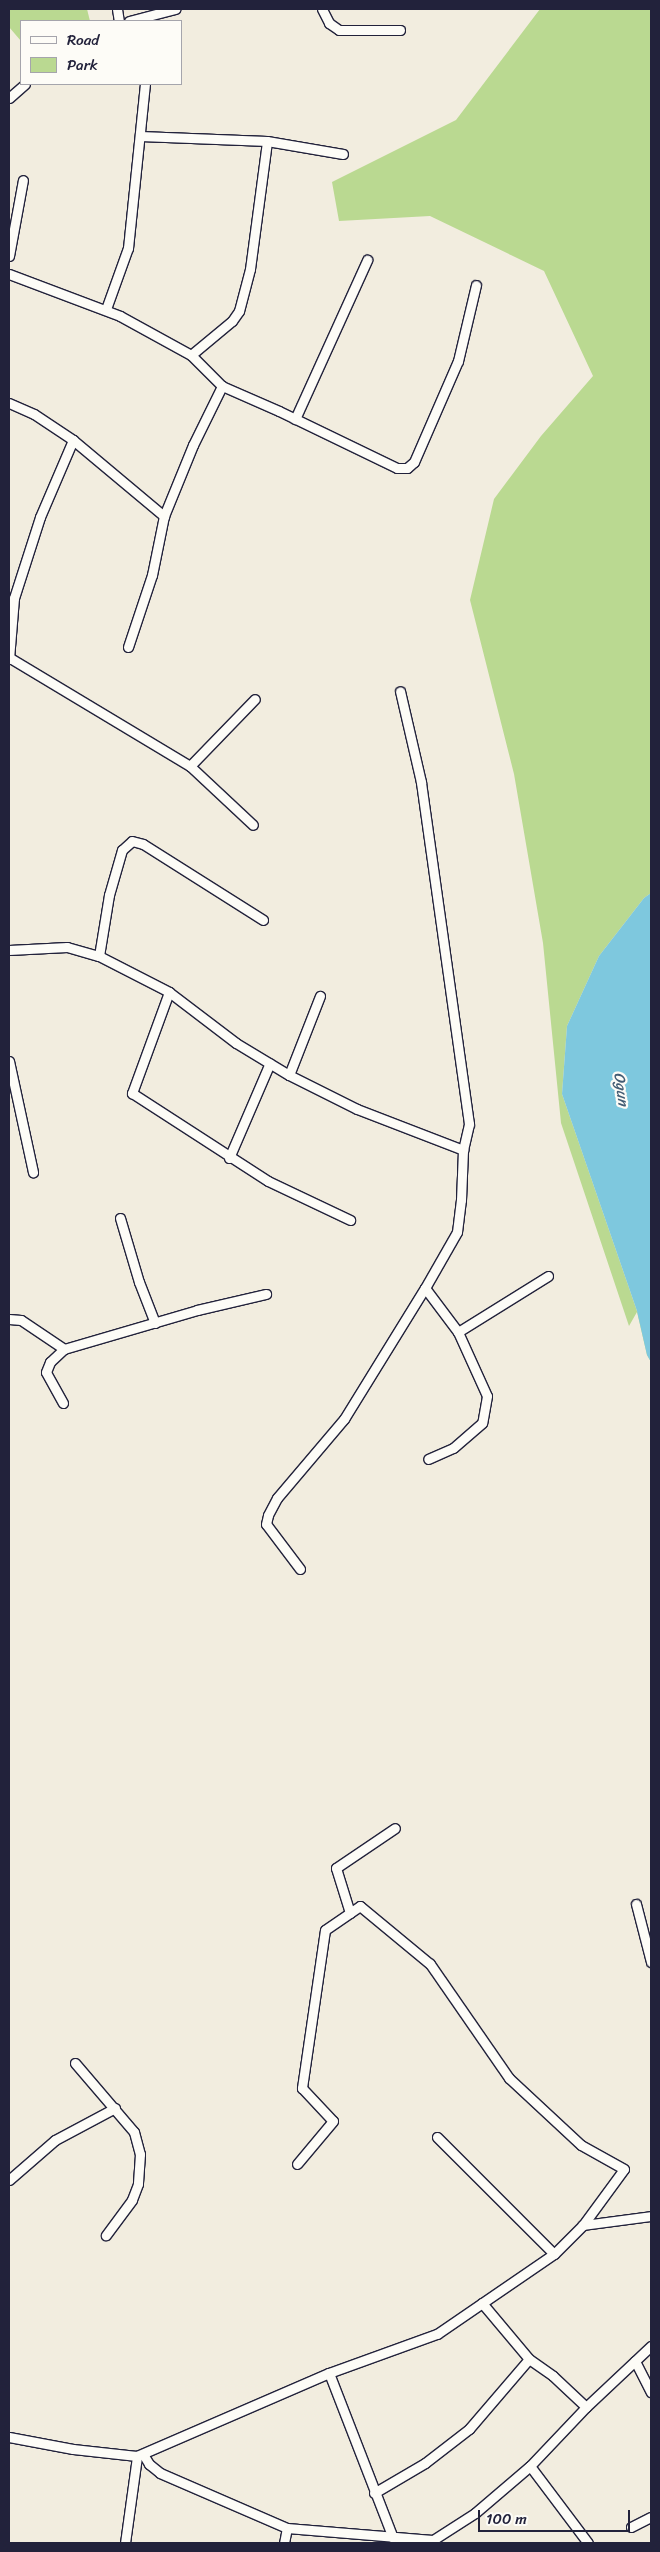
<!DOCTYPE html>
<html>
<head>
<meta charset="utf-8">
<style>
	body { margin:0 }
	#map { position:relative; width:660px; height:2552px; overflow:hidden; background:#f2eddf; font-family:Sriracha,sans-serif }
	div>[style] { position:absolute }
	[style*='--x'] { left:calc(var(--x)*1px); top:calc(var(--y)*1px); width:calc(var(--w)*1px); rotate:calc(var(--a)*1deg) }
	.green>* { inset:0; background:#bad991 }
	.water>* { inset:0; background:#7ec8de }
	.roads { filter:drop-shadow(1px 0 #22223b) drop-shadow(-1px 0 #22223b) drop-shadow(0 1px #22223b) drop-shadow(0 -1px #22223b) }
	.street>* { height:9px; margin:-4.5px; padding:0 4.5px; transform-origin:4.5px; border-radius:4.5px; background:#fdfcf7 }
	span { translate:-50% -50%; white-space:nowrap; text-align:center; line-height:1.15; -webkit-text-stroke:4.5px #fdfcf7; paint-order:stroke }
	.water-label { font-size:15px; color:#425c74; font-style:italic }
	.frame { position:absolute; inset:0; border:10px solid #22223b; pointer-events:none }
	.legend { position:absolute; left:20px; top:20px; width:162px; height:65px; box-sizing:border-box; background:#fdfcf7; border:1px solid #a5a5ac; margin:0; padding:6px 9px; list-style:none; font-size:15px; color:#22223b }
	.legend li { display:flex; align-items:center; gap:10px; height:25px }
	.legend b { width:25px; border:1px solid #a5a5ac }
	.scale { position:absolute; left:478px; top:2510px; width:152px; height:22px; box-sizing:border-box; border:2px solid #22223b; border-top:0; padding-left:6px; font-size:15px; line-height:18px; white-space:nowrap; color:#22223b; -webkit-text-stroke:4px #fdfcf7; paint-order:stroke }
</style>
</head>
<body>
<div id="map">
	<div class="green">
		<div style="clip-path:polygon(9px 9px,87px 9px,90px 21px,21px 21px,21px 41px,9px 27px)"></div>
		<div style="clip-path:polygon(540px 9px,651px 9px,651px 893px,644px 898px,599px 956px,567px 1026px,562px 1094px,637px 1311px,651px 1326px,651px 1362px,647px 1355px,637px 1312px,629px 1326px,561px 1123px,543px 943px,514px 774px,470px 600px,494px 499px,541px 436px,593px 376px,544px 271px,430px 216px,339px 221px,332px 182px,456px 120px)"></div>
	</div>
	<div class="water">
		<div style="clip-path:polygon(651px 893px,651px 1362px,647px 1355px,637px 1311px,562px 1094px,567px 1026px,599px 956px,644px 898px)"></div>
	</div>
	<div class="roads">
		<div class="street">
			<div style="--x:117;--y:9;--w:12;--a:81"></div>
			<div style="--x:322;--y:9;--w:16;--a:63"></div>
			<div style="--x:329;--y:23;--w:12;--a:35"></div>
			<div style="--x:339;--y:30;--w:61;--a:0"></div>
			<div style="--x:129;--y:21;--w:48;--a:-14.6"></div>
			<div style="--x:9;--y:98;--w:21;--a:-41"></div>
			<div style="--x:140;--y:136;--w:127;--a:2.3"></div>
			<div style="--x:267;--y:141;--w:77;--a:9.7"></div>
			<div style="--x:9;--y:256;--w:77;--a:-79.6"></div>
			<div style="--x:9;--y:274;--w:119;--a:20.7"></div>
			<div style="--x:120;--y:316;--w:81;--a:28.8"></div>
			<div style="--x:191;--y:355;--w:44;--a:45"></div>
			<div style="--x:222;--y:386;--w:62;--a:23.7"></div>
			<div style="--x:279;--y:411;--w:131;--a:25.8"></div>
			<div style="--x:397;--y:468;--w:10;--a:0"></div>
			<div style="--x:407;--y:468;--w:9;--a:-41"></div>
			<div style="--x:414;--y:462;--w:110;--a:-66.5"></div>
			<div style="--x:458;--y:361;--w:78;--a:-76.7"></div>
			<div style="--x:106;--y:309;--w:65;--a:-70.2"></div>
			<div style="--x:128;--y:248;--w:165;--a:-84.1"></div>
			<div style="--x:191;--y:355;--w:53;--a:-39.7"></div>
			<div style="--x:232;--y:321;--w:12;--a:-55"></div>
			<div style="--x:239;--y:311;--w:43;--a:-75.3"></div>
			<div style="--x:250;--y:269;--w:129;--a:-82.4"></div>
			<div style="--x:9;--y:403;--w:27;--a:24"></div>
			<div style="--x:34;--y:414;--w:47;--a:33.7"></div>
			<div style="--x:73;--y:440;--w:119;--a:39.9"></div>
			<div style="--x:295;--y:419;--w:175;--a:-65.6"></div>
			<div style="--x:128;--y:647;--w:76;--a:-71.6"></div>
			<div style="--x:152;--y:575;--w:60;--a:-78.5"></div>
			<div style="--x:164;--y:516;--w:77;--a:-67.8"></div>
			<div style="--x:193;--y:445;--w:66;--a:-63.8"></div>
			<div style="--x:10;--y:658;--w:210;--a:31"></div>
			<div style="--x:190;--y:766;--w:86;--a:43.1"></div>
			<div style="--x:9;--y:659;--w:61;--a:-85.3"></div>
			<div style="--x:14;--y:598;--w:85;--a:-72.2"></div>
			<div style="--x:40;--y:517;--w:84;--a:-66.8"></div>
			<div style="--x:190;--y:766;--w:93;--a:-45.9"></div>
			<div style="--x:9;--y:950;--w:58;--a:-3"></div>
			<div style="--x:67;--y:947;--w:33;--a:16"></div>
			<div style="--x:99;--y:956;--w:79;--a:27.2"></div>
			<div style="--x:169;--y:992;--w:84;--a:37.3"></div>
			<div style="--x:236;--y:1043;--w:62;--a:31.1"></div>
			<div style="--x:289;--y:1075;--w:76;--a:26.6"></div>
			<div style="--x:357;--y:1109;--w:114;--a:21.1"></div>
			<div style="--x:99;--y:956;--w:62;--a:-80.7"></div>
			<div style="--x:109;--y:895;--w:47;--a:-73.9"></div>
			<div style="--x:122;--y:850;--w:13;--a:-42"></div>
			<div style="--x:132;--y:841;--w:11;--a:15"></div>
			<div style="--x:143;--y:844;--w:142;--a:32.3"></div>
			<div style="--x:169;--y:992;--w:108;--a:110.1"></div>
			<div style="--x:132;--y:1093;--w:162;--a:32.9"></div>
			<div style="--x:268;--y:1181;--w:91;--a:25.4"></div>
			<div style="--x:9;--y:1061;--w:114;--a:77.8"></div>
			<div style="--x:289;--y:1075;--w:85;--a:-68.6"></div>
			<div style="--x:229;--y:1158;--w:103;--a:-66.7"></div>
			<div style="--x:120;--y:1218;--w:67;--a:73.5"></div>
			<div style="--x:139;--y:1282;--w:44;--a:68.7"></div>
			<div style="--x:425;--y:1288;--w:55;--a:53.1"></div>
			<div style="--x:458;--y:1332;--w:70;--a:65.6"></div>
			<div style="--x:487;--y:1396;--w:27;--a:100"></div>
			<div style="--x:482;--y:1423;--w:38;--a:139"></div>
			<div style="--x:453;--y:1448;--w:27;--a:156"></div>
			<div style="--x:9;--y:1319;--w:12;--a:5"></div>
			<div style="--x:21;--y:1320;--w:52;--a:34"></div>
			<div style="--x:458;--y:1332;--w:106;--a:-31.9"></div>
			<div style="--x:63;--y:1403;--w:35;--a:-119"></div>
			<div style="--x:46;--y:1372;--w:11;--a:-68"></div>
			<div style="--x:50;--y:1362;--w:19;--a:-43"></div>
			<div style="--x:64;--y:1349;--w:139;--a:-16.3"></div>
			<div style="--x:197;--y:1310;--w:71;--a:-13.1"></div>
			<div style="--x:300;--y:1569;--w:56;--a:-127.1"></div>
			<div style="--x:266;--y:1524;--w:9;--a:-77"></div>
			<div style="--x:268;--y:1515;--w:19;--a:-62"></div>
			<div style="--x:277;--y:1498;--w:104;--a:-49.7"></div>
			<div style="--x:344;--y:1419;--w:154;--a:-58.3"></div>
			<div style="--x:425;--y:1288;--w:64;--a:-60.3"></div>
			<div style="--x:457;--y:1232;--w:32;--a:-83"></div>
			<div style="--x:461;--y:1200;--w:50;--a:-87.7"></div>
			<div style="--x:463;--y:1150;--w:27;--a:-77"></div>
			<div style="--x:469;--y:1124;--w:345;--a:-98"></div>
			<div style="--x:421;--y:782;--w:93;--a:-103"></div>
			<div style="--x:636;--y:1904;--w:60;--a:75.5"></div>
			<div style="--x:350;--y:1913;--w:47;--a:-107.3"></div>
			<div style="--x:336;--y:1868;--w:71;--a:-34.1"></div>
			<div style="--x:75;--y:2063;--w:91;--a:49.5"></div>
			<div style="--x:134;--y:2132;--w:23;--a:75"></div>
			<div style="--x:140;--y:2154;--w:30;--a:94"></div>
			<div style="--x:138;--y:2184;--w:17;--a:111"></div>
			<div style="--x:132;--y:2200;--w:44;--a:126.6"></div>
			<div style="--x:437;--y:2137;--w:165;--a:45"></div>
			<div style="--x:9;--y:2180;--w:61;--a:-41"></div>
			<div style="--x:55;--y:2140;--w:68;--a:-28.1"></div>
			<div style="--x:583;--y:2225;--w:69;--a:-7.5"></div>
			<div style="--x:482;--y:2303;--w:73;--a:50"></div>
			<div style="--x:529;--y:2359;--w:29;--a:35"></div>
			<div style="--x:553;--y:2376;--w:45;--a:43.2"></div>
			<div style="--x:635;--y:2361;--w:35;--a:63"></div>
			<div style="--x:329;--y:2373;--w:177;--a:68.8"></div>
			<div style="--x:9;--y:2437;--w:65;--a:10.6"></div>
			<div style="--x:73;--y:2449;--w:64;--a:6.2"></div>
			<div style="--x:137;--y:2456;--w:209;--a:-23.4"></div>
			<div style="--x:329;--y:2373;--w:115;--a:-19.9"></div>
			<div style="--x:437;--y:2334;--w:142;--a:-34.4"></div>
			<div style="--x:554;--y:2254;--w:41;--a:-45"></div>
			<div style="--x:583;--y:2225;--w:69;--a:-53.8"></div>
			<div style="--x:624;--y:2169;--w:49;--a:-150.8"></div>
			<div style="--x:581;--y:2145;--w:98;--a:-137.1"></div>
			<div style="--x:509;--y:2078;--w:139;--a:-124.7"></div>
			<div style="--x:430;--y:1964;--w:91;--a:-140.4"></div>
			<div style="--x:360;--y:1906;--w:42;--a:145.6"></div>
			<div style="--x:325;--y:1930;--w:160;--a:98.3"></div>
			<div style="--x:302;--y:2088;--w:45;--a:46.8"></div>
			<div style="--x:333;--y:2121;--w:56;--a:129.9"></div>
			<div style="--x:143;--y:2454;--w:12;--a:59"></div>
			<div style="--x:149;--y:2464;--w:14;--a:39"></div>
			<div style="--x:160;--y:2473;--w:138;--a:23.4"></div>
			<div style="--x:287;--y:2528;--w:146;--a:4.7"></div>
			<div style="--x:433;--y:2540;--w:50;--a:-32.7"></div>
			<div style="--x:475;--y:2513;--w:72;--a:-40.5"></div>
			<div style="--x:530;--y:2466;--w:81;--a:-46.5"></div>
			<div style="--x:586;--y:2407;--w:89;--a:-43.2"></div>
			<div style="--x:530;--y:2466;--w:96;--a:53"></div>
			<div style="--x:374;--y:2493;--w:59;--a:-30.5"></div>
			<div style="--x:425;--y:2463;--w:56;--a:-37.7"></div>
			<div style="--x:469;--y:2429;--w:92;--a:-49.4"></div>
			<div style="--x:631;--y:2527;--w:22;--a:-27"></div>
			<div style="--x:125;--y:2543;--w:88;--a:-82.1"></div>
			<div style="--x:284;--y:2543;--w:15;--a:-79"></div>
		</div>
	</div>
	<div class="water-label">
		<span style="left:621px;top:1089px;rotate:82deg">Ogun</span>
	</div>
	<div class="frame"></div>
	<ul class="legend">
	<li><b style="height:6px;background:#fdfcf7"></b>Road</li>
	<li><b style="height:14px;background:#bad991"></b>Park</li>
	</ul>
	<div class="scale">100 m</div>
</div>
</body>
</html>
